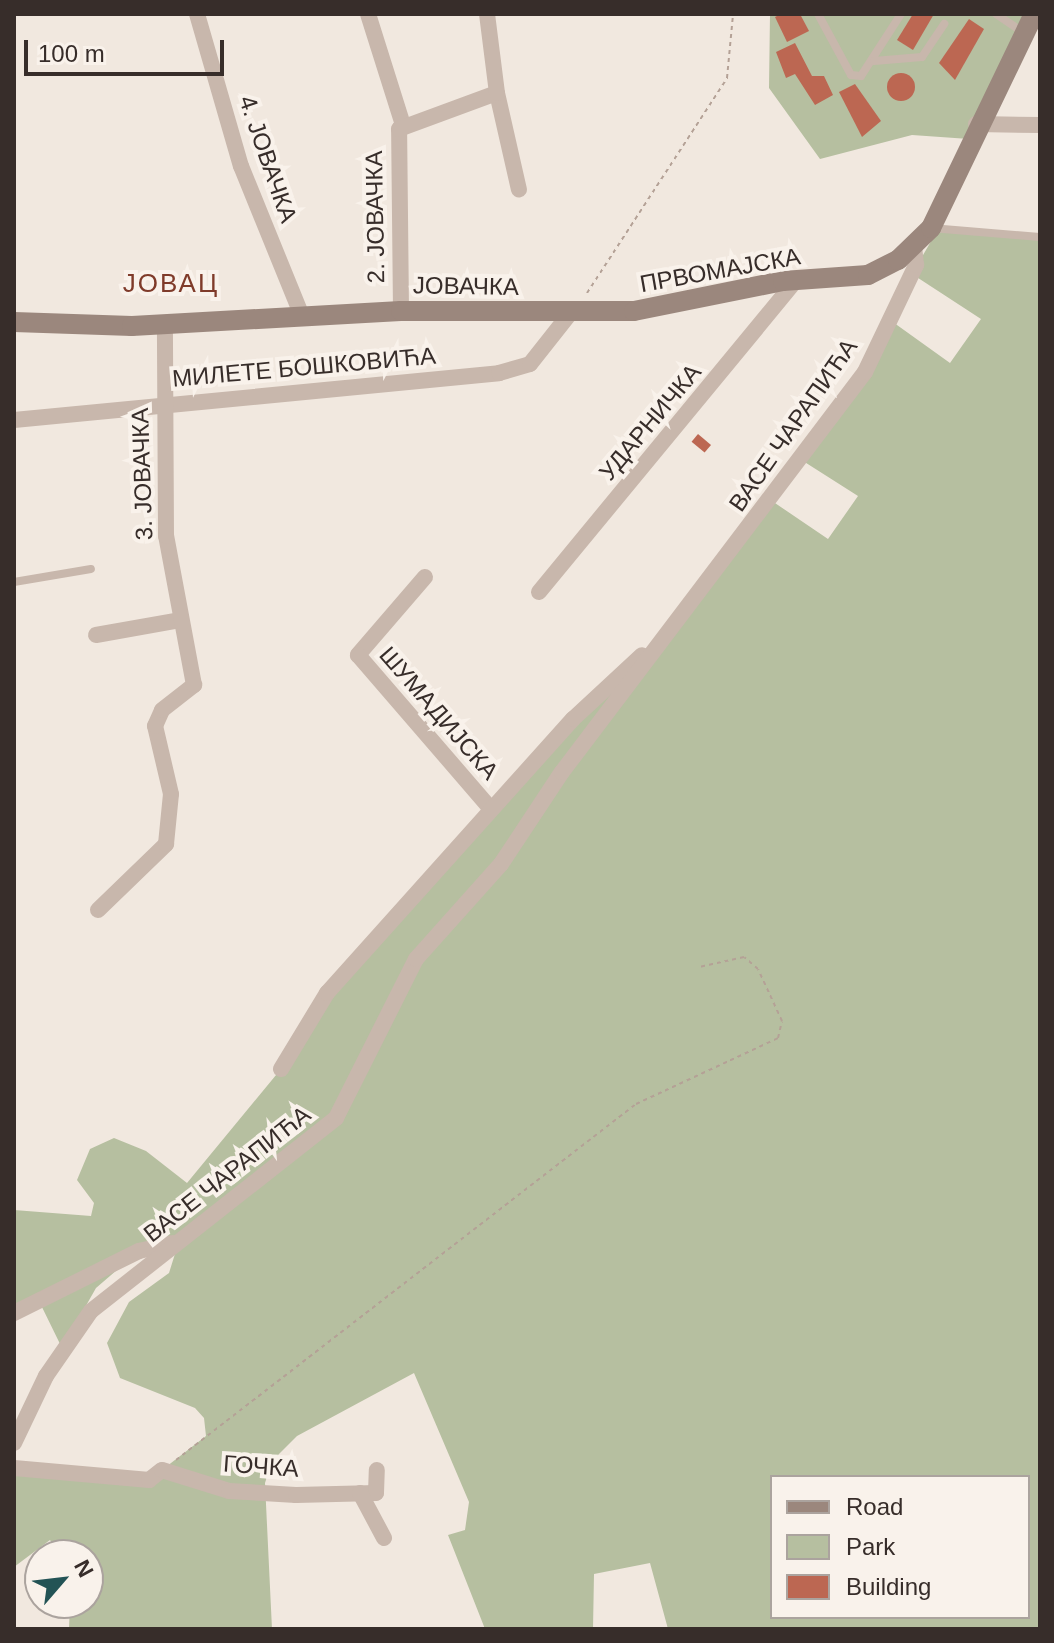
<!DOCTYPE html>
<html>
<head>
<meta charset="utf-8">
<style>
	body { margin:0 }
	#map { position:relative; width:1054px; height:1643px; overflow:hidden; background:#f1e8df; font-family:Arial,sans-serif }
	div>[style] { position:absolute }
	[style*='--x'] { left:calc(var(--x)*1px); top:calc(var(--y)*1px); width:calc(var(--w)*1px); rotate:calc(var(--a)*1deg) }
	.green>* { inset:0; background:#b6bfa0 }
	.building>* { inset:0; background:#bc6752; transform-origin:0 0 }
	.round { border-radius:50% }
	.path>* { height:2px; margin-top:-1px; transform-origin:0; background:repeating-linear-gradient(90deg,#b4a196 0 4px,transparent 0 8px) }
	.lane>* { height:8px; margin:-4px; padding:0 4px; transform-origin:4px; border-radius:4px; background:#c8b7ac }
	.street>* { height:16px; margin:-8px; padding:0 8px; transform-origin:8px; border-radius:8px; background:#c8b7ac }
	.secondary>* { height:20px; margin:-10px; padding:0 10px; transform-origin:10px; border-radius:10px; background:#9b877d }
	span { translate:-50% -50%; white-space:nowrap; text-align:center; line-height:1.15; -webkit-text-stroke:8px #f9f2eb; paint-order:stroke }
	.street-label { font-size:24px; color:#372d2a }
	.neighbourhood-label { font-size:26px; color:#7f3b2a; letter-spacing:2px }
	.frame { position:absolute; inset:0; border:16px solid #372d2a; pointer-events:none }
	.legend { position:absolute; left:770px; top:1475px; width:260px; height:144px; box-sizing:border-box; background:#f9f2eb; border:2px solid #aba39e; margin:0; padding:10px 14px; list-style:none; font-size:24px; color:#372d2a }
	.legend li { display:flex; align-items:center; gap:16px; height:40px }
	.legend b { width:40px; border:2px solid #aba39e }
	.north { position:absolute; left:24px; top:1539px; width:80px; height:80px; box-sizing:border-box; background:#f9f2eb; border:2px solid #aba39e; border-radius:50%; rotate:62deg; font-size:22px; font-weight:700; line-height:32px; text-align:center; color:#372d2a }
	.north::after { content:''; display:block; margin:auto; width:28px; height:36px; background:#235355; clip-path:polygon(50% 0,100% 100%,50% 72%,0 100%) }
	.scale { position:absolute; left:24px; top:40px; width:200px; height:36px; box-sizing:border-box; border:4px solid #372d2a; border-top:0; padding-left:10px; font-size:24px; line-height:28px; white-space:nowrap; color:#372d2a; -webkit-text-stroke:6px #f9f2eb; paint-order:stroke }
</style>
</head>
<body>
<div id="map">
	<div class="green">
		<div style="clip-path:polygon(770px 14px,1034px 14px,969px 139px,912px 135px,820px 159px,769px 88px)"></div>
		<div style="clip-path:polygon(evenodd,937px 231px,1040px 237px,1040px 1629px,668px 1629px,650px 1563px,594px 1574px,593px 1629px,485px 1629px,448px 1535px,465px 1530px,469px 1502px,414px 1373px,297px 1436px,272px 1461px,265px 1483px,272px 1629px,69px 1629px,70px 1603px,88px 1603px,88px 1555px,59px 1555px,50px 1540px,14px 1567px,14px 1468px,149px 1480px,206px 1436px,204px 1418px,195px 1408px,120px 1378px,107px 1343px,129px 1302px,169px 1273px,179px 1241px,139px 1251px,96px 1288px,62px 1348px,39px 1301px,14px 1313px,14px 1210px,91px 1216px,94px 1203px,77px 1180px,90px 1149px,114px 1138px,146px 1151px,187px 1183px,281px 1069px,327px 993px,490px 808px,676px 624px,772px 501px,828px 539px,858px 496px,803px 461px,890px 320px,950px 363px,981px 319px,912px 274px,937px 231px,772px 1477px,1028px 1477px,1028px 1617px,772px 1617px,772px 1477px)"></div>
	</div>
	<div class="building">
		<div style="clip-path:polygon(781px 14px,800px 14px,809px 31px,787px 42px,775px 17px)"></div>
		<div style="clip-path:polygon(913px 14px,934px 14px,913px 50px,897px 40px)"></div>
		<div style="clip-path:polygon(969px 19px,984px 29px,955px 80px,939px 63px)"></div>
		<div style="clip-path:polygon(795px 43px,812px 76px,824px 76px,833px 95px,815px 105px,795px 74px,786px 78px,776px 52px)"></div>
		<div class="round" style="left:887px;top:73px;width:28px;height:28px"></div>
		<div style="clip-path:polygon(855px 84px,881px 121px,862px 137px,839px 92px)"></div>
		<div style="left:698px;top:434px;width:17px;height:10px;rotate:40deg"></div>
	</div>
	<div class="path">
		<div style="--x:587;--y:293;--w:257;--a:-56.9"></div>
		<div style="--x:727;--y:78;--w:64;--a:-84.6"></div>
		<div style="--x:176;--y:1460;--w:582;--a:-37.74"></div>
		<div style="--x:636;--y:1104;--w:157;--a:-24.9"></div>
		<div style="--x:778;--y:1038;--w:17;--a:-77"></div>
		<div style="--x:782;--y:1021;--w:57;--a:-114.8"></div>
		<div style="--x:758;--y:969;--w:18;--a:-139"></div>
		<div style="--x:744;--y:957;--w:46;--a:167.5"></div>
	</div>
	<div class="lane">
		<div style="--x:818;--y:14;--w:69;--a:61.6"></div>
		<div style="--x:851;--y:75;--w:10;--a:6"></div>
		<div style="--x:861;--y:76;--w:74;--a:-57.2"></div>
		<div style="--x:996;--y:14;--w:32;--a:34"></div>
		<div style="--x:874;--y:61;--w:48;--a:-4.8"></div>
		<div style="--x:922;--y:57;--w:40;--a:-56"></div>
		<div style="--x:931;--y:228;--w:109;--a:4.7"></div>
		<div style="--x:14;--y:582;--w:78;--a:-9.6"></div>
	</div>
	<div class="street">
		<div style="--x:197;--y:14;--w:158;--a:73.9"></div>
		<div style="--x:241;--y:166;--w:162;--a:67.9"></div>
		<div style="--x:368;--y:14;--w:116;--a:72.5"></div>
		<div style="--x:497;--y:93;--w:99;--a:77.2"></div>
		<div style="--x:976;--y:124;--w:64;--a:0.9"></div>
		<div style="--x:401;--y:311;--w:182;--a:-90.6"></div>
		<div style="--x:399;--y:129;--w:104;--a:-20.2"></div>
		<div style="--x:497;--y:93;--w:80;--a:-97.2"></div>
		<div style="--x:14;--y:420;--w:487;--a:-5.5"></div>
		<div style="--x:499;--y:373;--w:32;--a:-16"></div>
		<div style="--x:530;--y:364;--w:66;--a:-51.7"></div>
		<div style="--x:425;--y:577;--w:103;--a:130.7"></div>
		<div style="--x:358;--y:655;--w:202;--a:49.2"></div>
		<div style="--x:539;--y:592;--w:403;--a:-50.5"></div>
		<div style="--x:96;--y:635;--w:85;--a:-10.1"></div>
		<div style="--x:98;--y:910;--w:95;--a:-44.1"></div>
		<div style="--x:166;--y:844;--w:50;--a:-84.3"></div>
		<div style="--x:171;--y:794;--w:70;--a:-103.2"></div>
		<div style="--x:155;--y:726;--w:17;--a:-66"></div>
		<div style="--x:162;--y:710;--w:41;--a:-38"></div>
		<div style="--x:194;--y:685;--w:152;--a:-100.6"></div>
		<div style="--x:166;--y:536;--w:211;--a:-90.3"></div>
		<div style="--x:281;--y:1069;--w:89;--a:-58.8"></div>
		<div style="--x:327;--y:993;--w:368;--a:-48.1"></div>
		<div style="--x:573;--y:719;--w:94;--a:-42.8"></div>
		<div style="--x:14;--y:1313;--w:140;--a:-26.4"></div>
		<div style="--x:139;--y:1251;--w:35;--a:-13"></div>
		<div style="--x:14;--y:1443;--w:74;--a:-64.5"></div>
		<div style="--x:46;--y:1376;--w:79;--a:-55.3"></div>
		<div style="--x:91;--y:1311;--w:312;--a:-38.2"></div>
		<div style="--x:336;--y:1118;--w:178;--a:-63.3"></div>
		<div style="--x:416;--y:959;--w:127;--a:-48.2"></div>
		<div style="--x:501;--y:864;--w:110;--a:-56.5"></div>
		<div style="--x:562;--y:772;--w:502;--a:-52.86"></div>
		<div style="--x:865;--y:372;--w:119;--a:-64.5"></div>
		<div style="--x:916;--y:265;--w:18;--a:-96"></div>
		<div style="--x:14;--y:1468;--w:136;--a:5.1"></div>
		<div style="--x:149;--y:1480;--w:16;--a:-38"></div>
		<div style="--x:162;--y:1470;--w:70;--a:17.4"></div>
		<div style="--x:229;--y:1491;--w:67;--a:3.4"></div>
		<div style="--x:296;--y:1495;--w:80;--a:-1.4"></div>
		<div style="--x:376;--y:1493;--w:23;--a:-88"></div>
		<div style="--x:360;--y:1493;--w:51;--a:61.9"></div>
	</div>
	<div class="secondary">
		<div style="--x:14;--y:322;--w:118;--a:1.9"></div>
		<div style="--x:132;--y:326;--w:269;--a:-3.2"></div>
		<div style="--x:401;--y:311;--w:233;--a:0"></div>
		<div style="--x:634;--y:311;--w:152;--a:-11.4"></div>
		<div style="--x:783;--y:281;--w:85;--a:-4"></div>
		<div style="--x:868;--y:275;--w:34;--a:-27"></div>
		<div style="--x:898;--y:260;--w:46;--a:-44.1"></div>
		<div style="--x:931;--y:228;--w:237;--a:-64.3"></div>
	</div>
	<div class="street-label">
		<span style="left:268px;top:159px;rotate:71deg">4. ЈОВАЧКА</span>
		<span style="left:375px;top:217px;rotate:-91deg">2. ЈОВАЧКА</span>
		<span style="left:720px;top:270px;rotate:-10deg">ПРВОМАЈСКА</span>
		<span style="left:466px;top:286px;rotate:1deg">ЈОВАЧКА</span>
		<span style="left:304px;top:367px;rotate:-5deg">МИЛЕТЕ БОШКОВИЋА</span>
		<span style="left:650px;top:422px;rotate:-50deg">УДАРНИЧКА</span>
		<span style="left:793px;top:425px;rotate:-55deg">ВАСЕ ЧАРАПИЋА</span>
		<span style="left:142px;top:474px;rotate:-92deg">3. ЈОВАЧКА</span>
		<span style="left:439px;top:713px;rotate:49deg">ШУМАДИЈСКА</span>
		<span style="left:227px;top:1174px;rotate:-38deg">ВАСЕ ЧАРАПИЋА</span>
		<span style="left:261px;top:1466px;rotate:4deg">ГОЧКА</span>
	</div>
	<div class="neighbourhood-label">
		<span style="left:171px;top:284px">ЈОВАЦ</span>
	</div>
	<div class="frame"></div>
	<ul class="legend">
	<li><b style="height:10px;background:#9b877d"></b>Road</li>
	<li><b style="height:22px;background:#b6bfa0"></b>Park</li>
	<li><b style="height:22px;background:#bc6752"></b>Building</li>
	</ul>
	<div class="north">N</div>
	<div class="scale">100 m</div>
</div>
</body>
</html>
